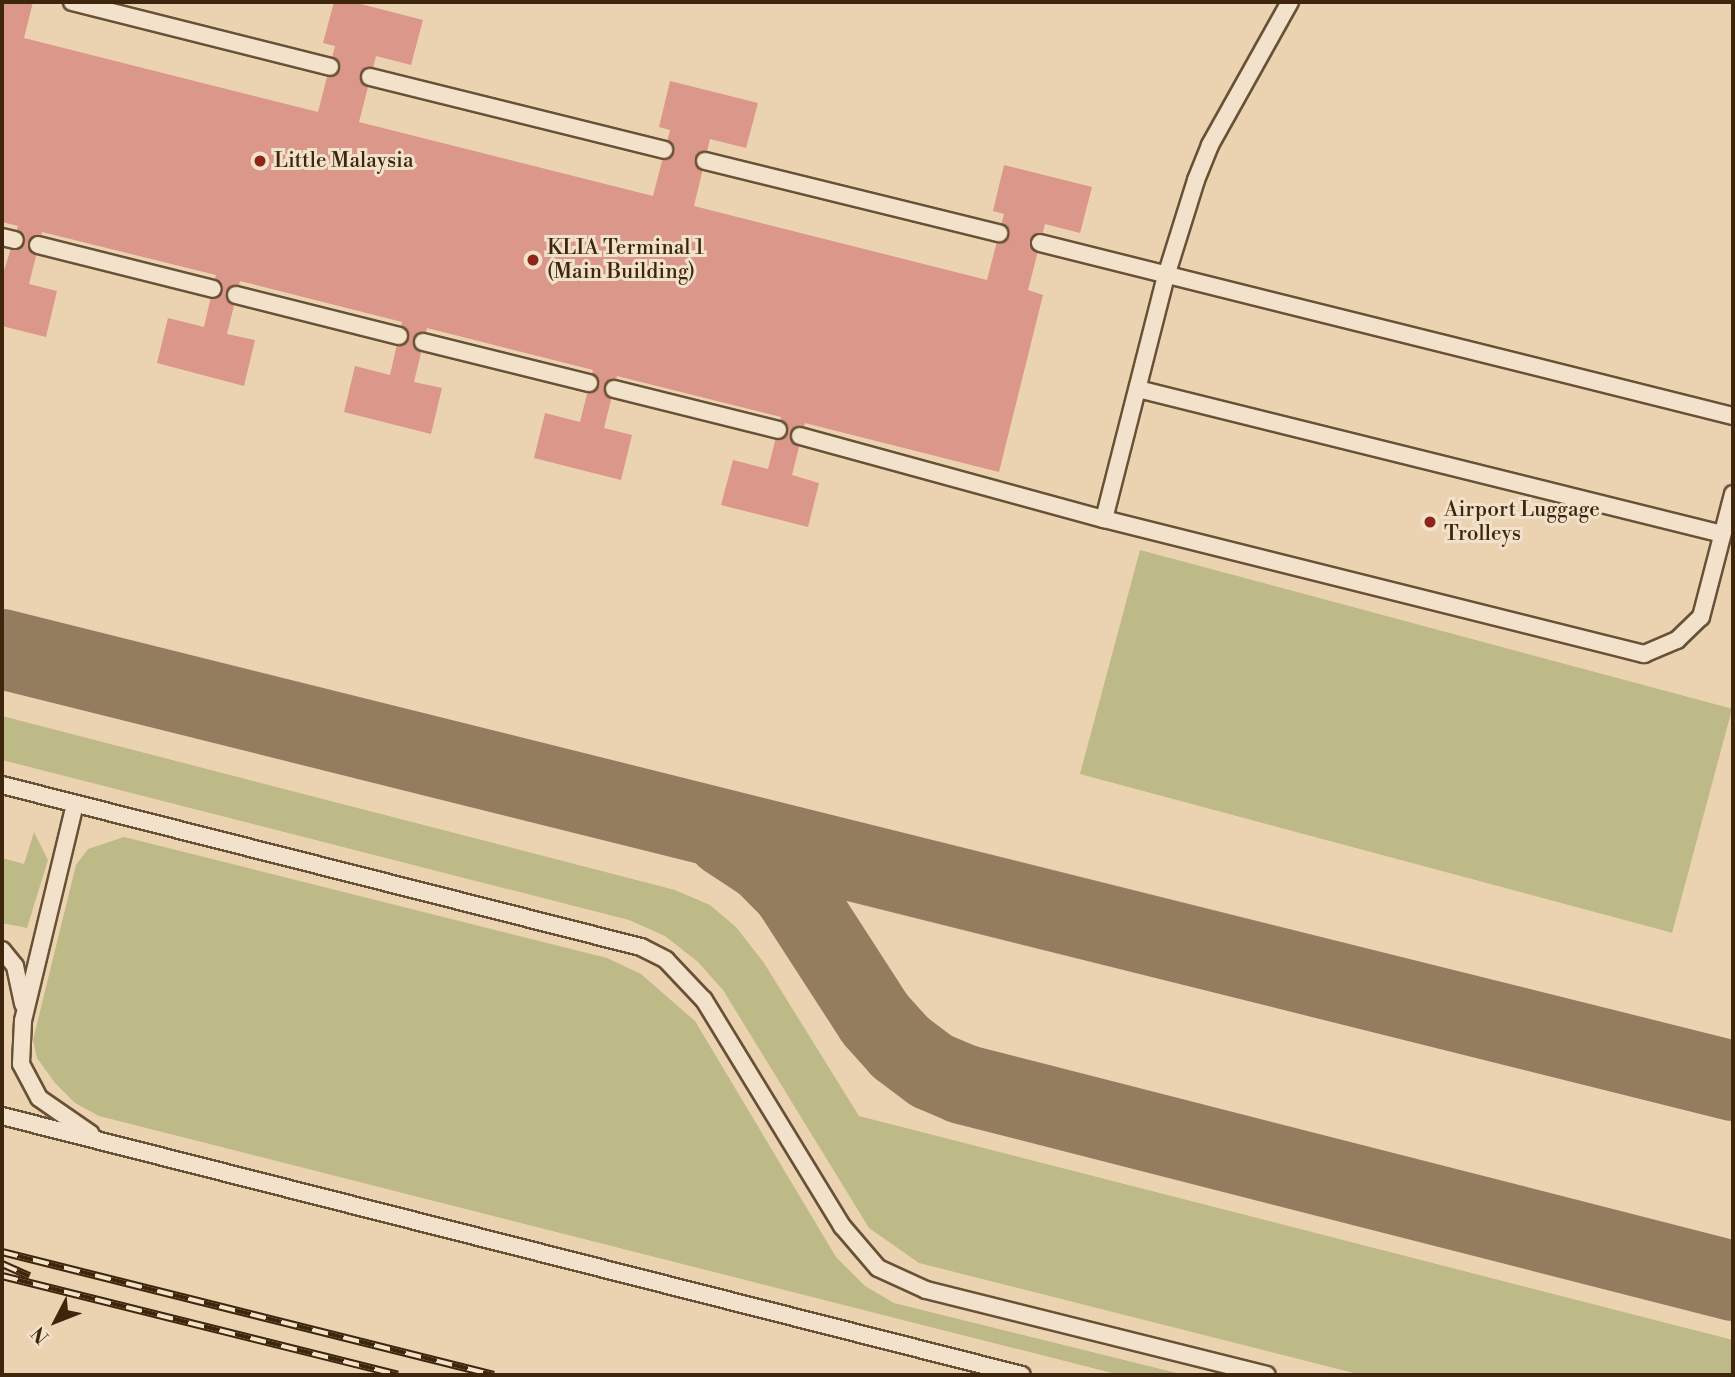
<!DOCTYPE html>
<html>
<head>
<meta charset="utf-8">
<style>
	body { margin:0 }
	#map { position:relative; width:1735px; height:1377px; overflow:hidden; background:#ebd2b0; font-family:"Libre Bodoni",serif }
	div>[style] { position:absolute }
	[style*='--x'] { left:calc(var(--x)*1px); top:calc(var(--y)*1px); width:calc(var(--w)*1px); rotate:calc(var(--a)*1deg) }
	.green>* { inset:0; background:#beba87; transform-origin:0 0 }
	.taxiway>* { height:80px; margin:-40px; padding:0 40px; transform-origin:40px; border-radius:40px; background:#947c5e }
	.building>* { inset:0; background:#db9789 }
	.roads { filter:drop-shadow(2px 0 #685134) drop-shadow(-2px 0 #685134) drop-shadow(0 2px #685134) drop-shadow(0 -2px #685134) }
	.lane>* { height:16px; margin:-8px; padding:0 8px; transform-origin:8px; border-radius:8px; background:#f2e2cc }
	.rail>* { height:8px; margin-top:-4px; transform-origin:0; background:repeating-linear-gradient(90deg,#f2e2cc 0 16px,#3d260b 0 32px); box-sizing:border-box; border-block:2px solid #3d260b }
	.dots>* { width:19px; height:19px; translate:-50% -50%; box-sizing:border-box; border:4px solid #f2e2cc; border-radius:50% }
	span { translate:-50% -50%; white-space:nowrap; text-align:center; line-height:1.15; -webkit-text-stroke:6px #f2e2cc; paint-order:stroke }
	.poi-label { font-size:21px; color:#3d260b }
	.left { translate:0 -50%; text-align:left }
	.frame { position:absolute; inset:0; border:4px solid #3d260b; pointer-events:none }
	.north { position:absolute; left:21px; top:1286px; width:70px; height:70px; -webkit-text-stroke:5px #f2e2cc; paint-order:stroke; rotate:228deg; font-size:19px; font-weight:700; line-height:28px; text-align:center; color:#3d260b }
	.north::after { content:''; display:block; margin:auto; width:24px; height:32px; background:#3d260b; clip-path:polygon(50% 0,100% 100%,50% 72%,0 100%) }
</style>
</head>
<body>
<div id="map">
	<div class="green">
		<div style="left:1140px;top:550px;width:613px;height:232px;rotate:15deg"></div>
		<div style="clip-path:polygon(2px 716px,675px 890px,710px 905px,736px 927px,764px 963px,859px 1116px,1733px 1340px,1733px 1375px,1362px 1375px,919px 1263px,869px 1228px,723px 990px,698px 962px,665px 936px,629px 920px,2px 760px)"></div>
		<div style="clip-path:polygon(34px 832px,48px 860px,27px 928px,2px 923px,2px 858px,24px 864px)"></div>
		<div style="clip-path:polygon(124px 837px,607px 958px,641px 974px,695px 1021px,836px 1257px,865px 1286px,894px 1303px,1185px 1375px,1120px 1375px,99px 1116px,75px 1103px,55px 1083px,37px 1058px,33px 1040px,76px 865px,88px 849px)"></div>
	</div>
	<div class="taxiway">
		<div style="--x:2;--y:649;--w:1784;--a:14.01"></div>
		<div style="--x:726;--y:837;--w:45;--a:33.3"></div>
		<div style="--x:764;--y:862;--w:38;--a:45"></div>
		<div style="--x:791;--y:889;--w:155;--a:57.1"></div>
		<div style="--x:875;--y:1019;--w:38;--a:48"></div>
		<div style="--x:900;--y:1047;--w:40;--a:37"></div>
		<div style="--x:932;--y:1071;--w:33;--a:23"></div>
		<div style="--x:962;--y:1084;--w:796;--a:14.33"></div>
	</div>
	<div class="building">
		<div style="clip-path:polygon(2px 2px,33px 2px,24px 38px,318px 112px,335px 46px,323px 43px,334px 2px,353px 2px,423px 20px,411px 65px,376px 56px,359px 122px,653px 196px,670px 130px,659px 127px,670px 81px,758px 103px,746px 148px,710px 139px,694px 206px,987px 280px,1004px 214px,993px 211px,1004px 165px,1092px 187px,1080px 233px,1045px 224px,1028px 290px,1043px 295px,999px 472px,805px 423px,792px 475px,819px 483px,808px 527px,721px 505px,733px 460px,768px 469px,781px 417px,617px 376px,604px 428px,632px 435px,621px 480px,534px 458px,545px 413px,580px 422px,593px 370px,427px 328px,414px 382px,442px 388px,431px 434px,344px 412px,355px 366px,390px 375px,402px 322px,240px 281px,227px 334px,255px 340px,244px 386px,157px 363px,168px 318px,204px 327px,216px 275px,42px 232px,29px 284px,57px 291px,46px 337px,2px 326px,2px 277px,18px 226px,2px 222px)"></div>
	</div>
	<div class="roads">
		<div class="lane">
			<div style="--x:72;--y:2;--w:266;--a:14.1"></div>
			<div style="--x:370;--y:77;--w:303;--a:13.9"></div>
			<div style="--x:705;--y:161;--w:303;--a:13.8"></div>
			<div style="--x:2;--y:237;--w:13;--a:13"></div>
			<div style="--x:1040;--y:243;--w:714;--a:14.02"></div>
			<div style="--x:38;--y:245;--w:180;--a:14.1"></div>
			<div style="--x:236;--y:295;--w:168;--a:14.1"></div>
			<div style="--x:423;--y:342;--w:171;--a:13.9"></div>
			<div style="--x:614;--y:389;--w:169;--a:14"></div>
			<div style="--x:1138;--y:389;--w:602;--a:13.94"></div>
			<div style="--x:800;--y:436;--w:315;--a:15.3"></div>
			<div style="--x:1104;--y:519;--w:557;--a:14.04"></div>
			<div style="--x:1644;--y:654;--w:36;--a:-23"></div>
			<div style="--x:1677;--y:640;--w:33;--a:-44"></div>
			<div style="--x:1701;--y:617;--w:127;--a:-75.4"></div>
			<div style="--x:1104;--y:519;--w:251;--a:-75.7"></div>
			<div style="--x:1166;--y:276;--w:101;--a:-72.6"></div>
			<div style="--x:1196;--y:180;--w:38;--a:-68"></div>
			<div style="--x:1210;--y:145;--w:164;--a:-60.8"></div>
			<div style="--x:2;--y:785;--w:659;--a:14.23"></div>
			<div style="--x:641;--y:947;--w:28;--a:27"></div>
			<div style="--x:666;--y:960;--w:55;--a:46.5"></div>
			<div style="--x:704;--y:1000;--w:265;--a:58.6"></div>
			<div style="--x:842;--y:1226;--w:55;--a:49.4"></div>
			<div style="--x:878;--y:1268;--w:53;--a:24.6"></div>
			<div style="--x:926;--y:1290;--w:351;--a:14"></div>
			<div style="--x:75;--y:804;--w:223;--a:103.5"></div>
			<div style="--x:23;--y:1021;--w:43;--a:92.7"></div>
			<div style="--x:21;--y:1064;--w:38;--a:62"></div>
			<div style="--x:39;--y:1098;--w:63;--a:34.7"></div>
			<div style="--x:2;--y:950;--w:21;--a:51"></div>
			<div style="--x:15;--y:966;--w:39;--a:78"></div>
			<div style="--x:2;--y:1116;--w:1052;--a:14.25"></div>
		</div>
	</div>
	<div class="rail">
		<div style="--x:2;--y:1252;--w:507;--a:14.04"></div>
		<div style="--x:2;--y:1264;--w:30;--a:24"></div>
		<div style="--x:2;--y:1276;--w:408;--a:14"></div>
	</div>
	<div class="dots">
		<div style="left:260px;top:161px;background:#8f2418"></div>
		<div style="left:533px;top:260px;background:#8f2418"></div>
		<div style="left:1430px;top:522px;background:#8f2418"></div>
	</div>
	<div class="poi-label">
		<span class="left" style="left:274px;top:161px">Little Malaysia</span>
		<span class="left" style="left:547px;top:260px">KLIA Terminal 1<br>(Main Building)</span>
		<span class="left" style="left:1444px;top:522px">Airport Luggage<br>Trolleys</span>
	</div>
	<div class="frame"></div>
	<div class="north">N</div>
</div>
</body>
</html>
